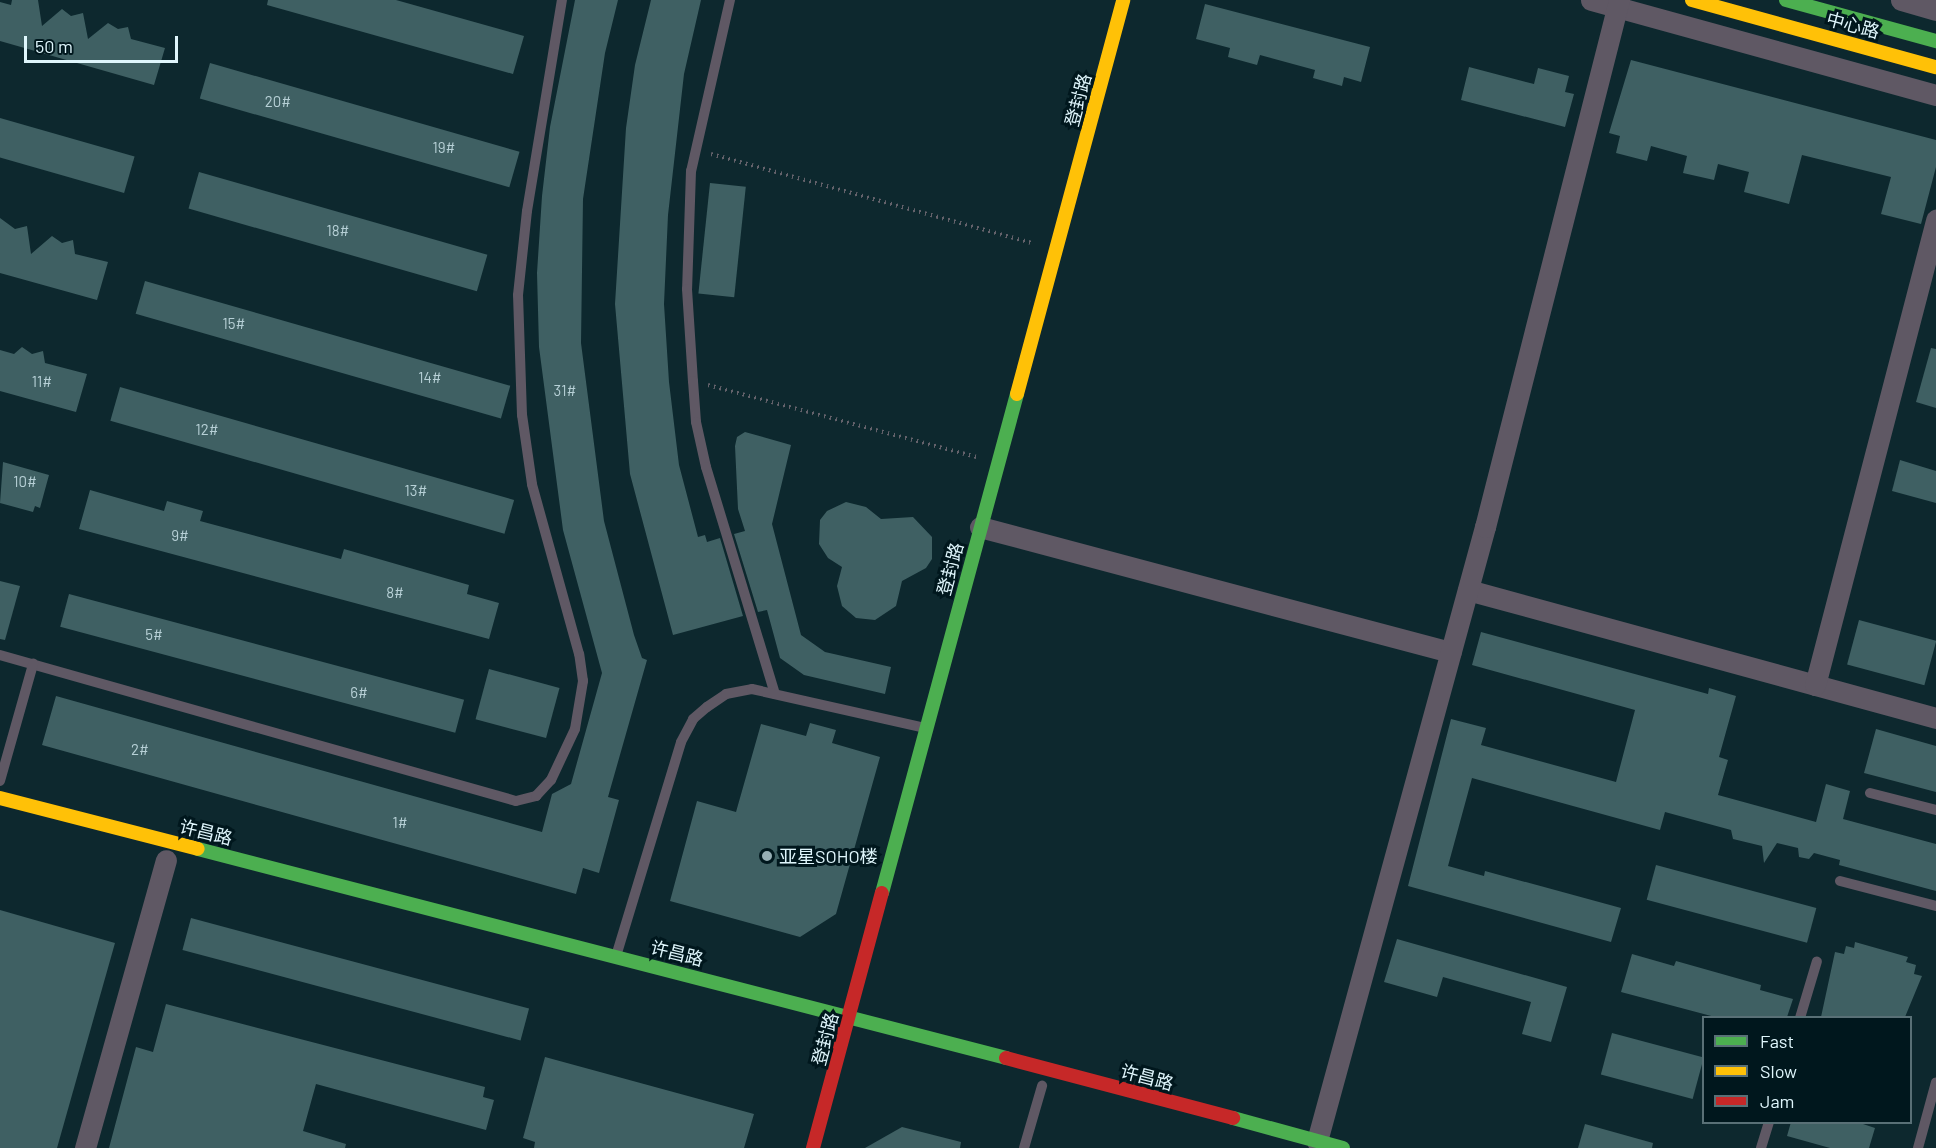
<!DOCTYPE html>
<html>
<head>
<meta charset="utf-8">
<style>
	body { margin:0 }
	#map { position:relative; width:1936px; height:1148px; overflow:hidden; background:#0d282e; font-family:Barlow,"Noto Sans SC",sans-serif }
	div>[style] { position:absolute }
	[style*='--x'] { left:calc(var(--x)*1px); top:calc(var(--y)*1px); width:calc(var(--w)*1px); rotate:calc(var(--a)*1deg) }
	.building>* { inset:0; background:#3f6063; transform-origin:0 0 }
	.path>* { height:4px; margin-top:-2px; transform-origin:0; background:repeating-linear-gradient(90deg,#64626b 0 1.5px,transparent 0 6px) }
	.lane>* { height:10px; margin:-5px; padding:0 5px; transform-origin:5px; border-radius:5px; background:#5f5864 }
	.street>* { height:21px; margin:-10.5px; padding:0 10.5px; transform-origin:10.5px; border-radius:10.5px; background:#5f5864 }
	.fast>* { height:14px; margin:-7px; padding:0 7px; transform-origin:7px; border-radius:7px; background:#4caf50 }
	.slow>* { height:14px; margin:-7px; padding:0 7px; transform-origin:7px; border-radius:7px; background:#ffc107 }
	.jam>* { height:14px; margin:-7px; padding:0 7px; transform-origin:7px; border-radius:7px; background:#c62828 }
	.dots>* { width:16px; height:16px; translate:-50% -50%; box-sizing:border-box; border:3px solid #00171d; border-radius:50% }
	span { translate:-50% -50%; white-space:nowrap; text-align:center; line-height:1.15; -webkit-text-stroke:6px #00171d; paint-order:stroke }
	.number-label { font-size:15px; color:#b7d0d6 }
	.number-label span { -webkit-text-stroke-width:0 }
	.street-label { font-size:18px; color:#dff6fc }
	.poi-label { font-size:18px; color:#dff6fc }
	.left { translate:0 -50%; text-align:left }
	.legend { position:absolute; left:1702px; top:1016px; width:210px; height:108px; box-sizing:border-box; background:#00171d; border:2px solid #597076; margin:0; padding:8px 10px; list-style:none; font-size:18px; color:#dff6fc }
	.legend li { display:flex; align-items:center; gap:12px; height:30px }
	.legend b { width:30px; border:2px solid #597076 }
	.scale { position:absolute; left:24px; top:36px; width:154px; height:27px; box-sizing:border-box; border:3px solid #dff6fc; border-top:0; padding-left:8px; font-size:18px; line-height:21px; white-space:nowrap; color:#dff6fc; -webkit-text-stroke:4px #00171d; paint-order:stroke }
</style>
</head>
<body>
<div id="map">
	<div class="building">
		<div style="clip-path:polygon(12px 0,38px 0,42px 26px,62px 9px,71px 16px,83px 13px,88px 39px,108px 23px,118px 29px,128px 27px,131px 39px,165px 48px,154px 85px,0 41px,0 2px,11px 5px)"></div>
		<div style="clip-path:polygon(268px 0,396px 0,524px 36px,513px 74px,267px 5px)"></div>
		<div style="clip-path:polygon(575px 0,618px 0,605px 53px,583px 199px,581px 343px,604px 521px,634px 635px,642px 658px,647px 660px,608px 797px,619px 800px,599px 873px,583px 868px,576px 894px,42px 745px,56px 696px,542px 832px,552px 794px,571px 784px,602px 673px,563px 530px,539px 347px,537px 273px,542px 196px,550px 127px)"></div>
		<div style="clip-path:polygon(651px 0,701px 0,684px 74px,668px 215px,664px 304px,669px 382px,679px 465px,698px 537px,705px 535px,707px 542px,720px 538px,743px 616px,673px 635px,630px 474px,615px 304px,626px 128px,635px 65px)"></div>
		<div style="clip-path:polygon(1205px 4px,1370px 47px,1361px 82px,1344px 77px,1342px 86px,1313px 78px,1315px 70px,1260px 55px,1257px 65px,1228px 57px,1230px 48px,1196px 39px)"></div>
		<div style="clip-path:polygon(1631px 60px,1936px 140px,1936px 167px,1921px 224px,1881px 214px,1891px 177px,1802px 155px,1789px 204px,1744px 192px,1749px 172px,1718px 164px,1714px 180px,1683px 173px,1687px 156px,1651px 146px,1647px 161px,1616px 153px,1620px 136px,1609px 133px)"></div>
		<div style="left:210px;top:63px;width:322px;height:37px;rotate:16deg"></div>
		<div style="clip-path:polygon(1469px 67px,1534px 84px,1538px 68px,1569px 76px,1565px 92px,1574px 94px,1565px 127px,1461px 100px)"></div>
		<div style="left:0;top:118px;width:140px;height:38px;rotate:16deg"></div>
		<div style="left:199px;top:172px;width:300px;height:38px;rotate:16deg"></div>
		<div style="left:710px;top:183px;width:36px;height:111px;rotate:6deg"></div>
		<div style="clip-path:polygon(0 218px,15px 229px,27px 226px,31px 254px,52px 236px,62px 243px,73px 240px,75px 254px,108px 262px,97px 300px,0 273px)"></div>
		<div style="left:145px;top:281px;width:380px;height:34px;rotate:16deg"></div>
		<div style="clip-path:polygon(22px 347px,32px 354px,43px 351px,45px 363px,87px 374px,76px 412px,0 391px,0 350px,14px 354px)"></div>
		<div style="clip-path:polygon(1931px 348px,1936px 349px,1936px 408px,1916px 402px)"></div>
		<div style="left:120px;top:387px;width:410px;height:35px;rotate:16deg"></div>
		<div style="clip-path:polygon(745px 432px,791px 445px,772px 524px,801px 635px,825px 652px,891px 667px,885px 694px,804px 675px,780px 658px,767px 610px,758px 612px,734px 534px,745px 531px,738px 509px,735px 446px,737px 437px)"></div>
		<div style="clip-path:polygon(1900px 460px,1936px 471px,1936px 503px,1892px 491px)"></div>
		<div style="clip-path:polygon(3px 462px,49px 475px,40px 508px,35px 506px,33px 512px,0 503px)"></div>
		<div style="clip-path:polygon(90px 490px,164px 511px,167px 501px,203px 511px,200px 521px,341px 559px,344px 549px,469px 585px,467px 594px,499px 603px,489px 639px,79px 529px)"></div>
		<div style="clip-path:polygon(846px 502px,866px 507px,881px 519px,913px 517px,932px 537px,932px 559px,926px 568px,902px 581px,896px 606px,875px 620px,856px 618px,842px 606px,837px 586px,842px 567px,828px 558px,819px 544px,820px 520px,827px 511px)"></div>
		<div style="clip-path:polygon(0 581px,20px 586px,5px 640px,0 639px)"></div>
		<div style="left:69px;top:594px;width:409px;height:34px;rotate:15deg"></div>
		<div style="left:1859px;top:620px;width:80px;height:46px;rotate:15deg"></div>
		<div style="clip-path:polygon(1481px 632px,1708px 694px,1709px 688px,1736px 696px,1719px 757px,1728px 760px,1718px 795px,1816px 822px,1826px 784px,1850px 791px,1843px 819px,1936px 844px,1936px 891px,1839px 865px,1840px 860px,1814px 853px,1809px 859px,1799px 857px,1798px 848px,1777px 843px,1764px 863px,1762px 846px,1733px 839px,1731px 830px,1665px 812px,1660px 830px,1472px 778px,1448px 866px,1484px 876px,1485px 871px,1621px 908px,1611px 942px,1408px 886px,1451px 719px,1486px 728px,1481px 745px,1616px 782px,1635px 710px,1472px 665px)"></div>
		<div style="left:489px;top:669px;width:73px;height:52px;rotate:15deg"></div>
		<div style="clip-path:polygon(810px 723px,836px 730px,832px 743px,880px 757px,836px 914px,800px 937px,670px 901px,697px 801px,736px 812px,761px 724px,806px 736px)"></div>
		<div style="clip-path:polygon(1876px 729px,1936px 746px,1936px 792px,1864px 773px)"></div>
		<div style="left:1656px;top:865px;width:166px;height:36px;rotate:15deg"></div>
		<div style="clip-path:polygon(0 910px,115px 943px,57px 1148px,0 1148px)"></div>
		<div style="left:191px;top:918px;width:350px;height:33px;rotate:15deg"></div>
		<div style="clip-path:polygon(1397px 939px,1567px 987px,1551px 1042px,1522px 1034px,1531px 1002px,1443px 977px,1437px 997px,1384px 982px)"></div>
		<div style="clip-path:polygon(1855px 942px,1908px 957px,1906px 962px,1916px 965px,1914px 974px,1922px 976px,1905px 1017px,1821px 1017px,1835px 952px,1844px 954px,1846px 946px,1854px 948px)"></div>
		<div style="clip-path:polygon(1632px 954px,1674px 966px,1676px 961px,1761px 985px,1760px 990px,1793px 999px,1787px 1017px,1715px 1017px,1621px 992px)"></div>
		<div style="clip-path:polygon(166px 1004px,485px 1087px,483px 1097px,494px 1100px,486px 1130px,316px 1084px,303px 1131px,346px 1144px,345px 1148px,109px 1148px,136px 1047px,153px 1052px)"></div>
		<div style="left:1612px;top:1033px;width:95px;height:43px;rotate:15deg"></div>
		<div style="clip-path:polygon(545px 1057px,754px 1114px,744px 1148px,534px 1148px,535px 1142px,523px 1138px)"></div>
		<div style="clip-path:polygon(1791px 1122px,1857px 1122px,1875px 1128px,1869px 1148px,1830px 1148px,1787px 1136px)"></div>
		<div style="clip-path:polygon(1585px 1124px,1653px 1143px,1652px 1148px,1578px 1148px)"></div>
		<div style="clip-path:polygon(902px 1127px,961px 1142px,960px 1148px,865px 1148px)"></div>
	</div>
	<div class="path">
		<div style="--x:711;--y:154;--w:334;--a:15.5"></div>
		<div style="--x:708;--y:385;--w:278;--a:15"></div>
	</div>
	<div class="lane">
		<div style="--x:730;--y:0;--w:175;--a:102.8"></div>
		<div style="--x:691;--y:171;--w:118;--a:91.9"></div>
		<div style="--x:687;--y:289;--w:92;--a:86.3"></div>
		<div style="--x:693;--y:381;--w:41;--a:85.8"></div>
		<div style="--x:696;--y:422;--w:46;--a:77.5"></div>
		<div style="--x:706;--y:467;--w:237;--a:73.1"></div>
		<div style="--x:0;--y:655;--w:536;--a:15.8"></div>
		<div style="--x:516;--y:801;--w:21;--a:-14"></div>
		<div style="--x:536;--y:796;--w:22;--a:-47"></div>
		<div style="--x:551;--y:780;--w:56;--a:-64.8"></div>
		<div style="--x:575;--y:729;--w:49;--a:-80.5"></div>
		<div style="--x:583;--y:681;--w:27;--a:-98"></div>
		<div style="--x:579;--y:654;--w:176;--a:-105.5"></div>
		<div style="--x:532;--y:484;--w:70;--a:-98.2"></div>
		<div style="--x:522;--y:415;--w:120;--a:-91.9"></div>
		<div style="--x:518;--y:295;--w:84;--a:-83.9"></div>
		<div style="--x:527;--y:211;--w:214;--a:-80.6"></div>
		<div style="--x:0;--y:781;--w:122;--a:-74.2"></div>
		<div style="--x:1870;--y:793;--w:68;--a:14.4"></div>
		<div style="--x:1840;--y:881;--w:99;--a:14.6"></div>
		<div style="--x:617;--y:953;--w:220;--a:-73.1"></div>
		<div style="--x:681;--y:742;--w:26;--a:-62"></div>
		<div style="--x:693;--y:719;--w:18;--a:-41"></div>
		<div style="--x:707;--y:707;--w:23;--a:-34"></div>
		<div style="--x:726;--y:694;--w:26;--a:-11"></div>
		<div style="--x:752;--y:689;--w:177;--a:12.7"></div>
		<div style="--x:1800;--y:1018;--w:59;--a:-73.4"></div>
		<div style="--x:1024;--y:1148;--w:65;--a:-73.8"></div>
		<div style="--x:1761;--y:1148;--w:27;--a:-73"></div>
		<div style="--x:1918;--y:1148;--w:68;--a:-74.7"></div>
	</div>
	<div class="street">
		<div style="--x:1591;--y:0;--w:358;--a:15.4"></div>
		<div style="--x:1901;--y:0;--w:36;--a:16"></div>
		<div style="--x:980;--y:527;--w:487;--a:14.9"></div>
		<div style="--x:1468;--y:590;--w:485;--a:15.3"></div>
		<div style="--x:1815;--y:685;--w:481;--a:-75.4"></div>
		<div style="--x:1317;--y:1141;--w:637;--a:-74.7"></div>
		<div style="--x:1485;--y:527;--w:544;--a:-75.73"></div>
		<div style="--x:85;--y:1148;--w:299;--a:-74.3"></div>
	</div>
	<div class="fast">
		<div style="--x:1786;--y:0;--w:156;--a:15.3"></div>
		<div style="--x:198;--y:849;--w:835;--a:14.5"></div>
		<div style="--x:882;--y:893;--w:517;--a:-74.86"></div>
		<div style="--x:1233;--y:1118;--w:114;--a:15.3"></div>
	</div>
	<div class="slow">
		<div style="--x:1692;--y:0;--w:253;--a:15.4"></div>
		<div style="--x:1017;--y:394;--w:408;--a:-74.9"></div>
		<div style="--x:0;--y:798;--w:204;--a:14.4"></div>
	</div>
	<div class="jam">
		<div style="--x:1006;--y:1058;--w:235;--a:14.8"></div>
		<div style="--x:813;--y:1148;--w:264;--a:-74.9"></div>
	</div>
	<div class="dots">
		<div style="left:767px;top:856px;background:#96aeb4"></div>
	</div>
	<div class="number-label">
		<span style="left:278px;top:102px">20#</span>
		<span style="left:444px;top:148px">19#</span>
		<span style="left:338px;top:231px">18#</span>
		<span style="left:234px;top:324px">15#</span>
		<span style="left:430px;top:378px">14#</span>
		<span style="left:42px;top:382px">11#</span>
		<span style="left:565px;top:391px">31#</span>
		<span style="left:207px;top:430px">12#</span>
		<span style="left:25px;top:482px">10#</span>
		<span style="left:416px;top:491px">13#</span>
		<span style="left:180px;top:536px">9#</span>
		<span style="left:395px;top:593px">8#</span>
		<span style="left:154px;top:635px">5#</span>
		<span style="left:359px;top:693px">6#</span>
		<span style="left:140px;top:750px">2#</span>
		<span style="left:400px;top:823px">1#</span>
	</div>
	<div class="street-label">
		<span style="left:1853px;top:25px;rotate:15deg">中心路</span>
		<span style="left:1078px;top:100px;rotate:-75deg">登封路</span>
		<span style="left:950px;top:569px;rotate:-75deg">登封路</span>
		<span style="left:206px;top:832px;rotate:14deg">许昌路</span>
		<span style="left:677px;top:953px;rotate:14deg">许昌路</span>
		<span style="left:825px;top:1039px;rotate:-75deg">登封路</span>
		<span style="left:1147px;top:1077px;rotate:15deg">许昌路</span>
	</div>
	<div class="poi-label">
		<span class="left" style="left:779px;top:856px">亚星SOHO楼</span>
	</div>
	<ul class="legend">
	<li><b style="height:8px;background:#4caf50"></b>Fast</li>
	<li><b style="height:8px;background:#ffc107"></b>Slow</li>
	<li><b style="height:8px;background:#c62828"></b>Jam</li>
	</ul>
	<div class="scale">50 m</div>
</div>
</body>
</html>
